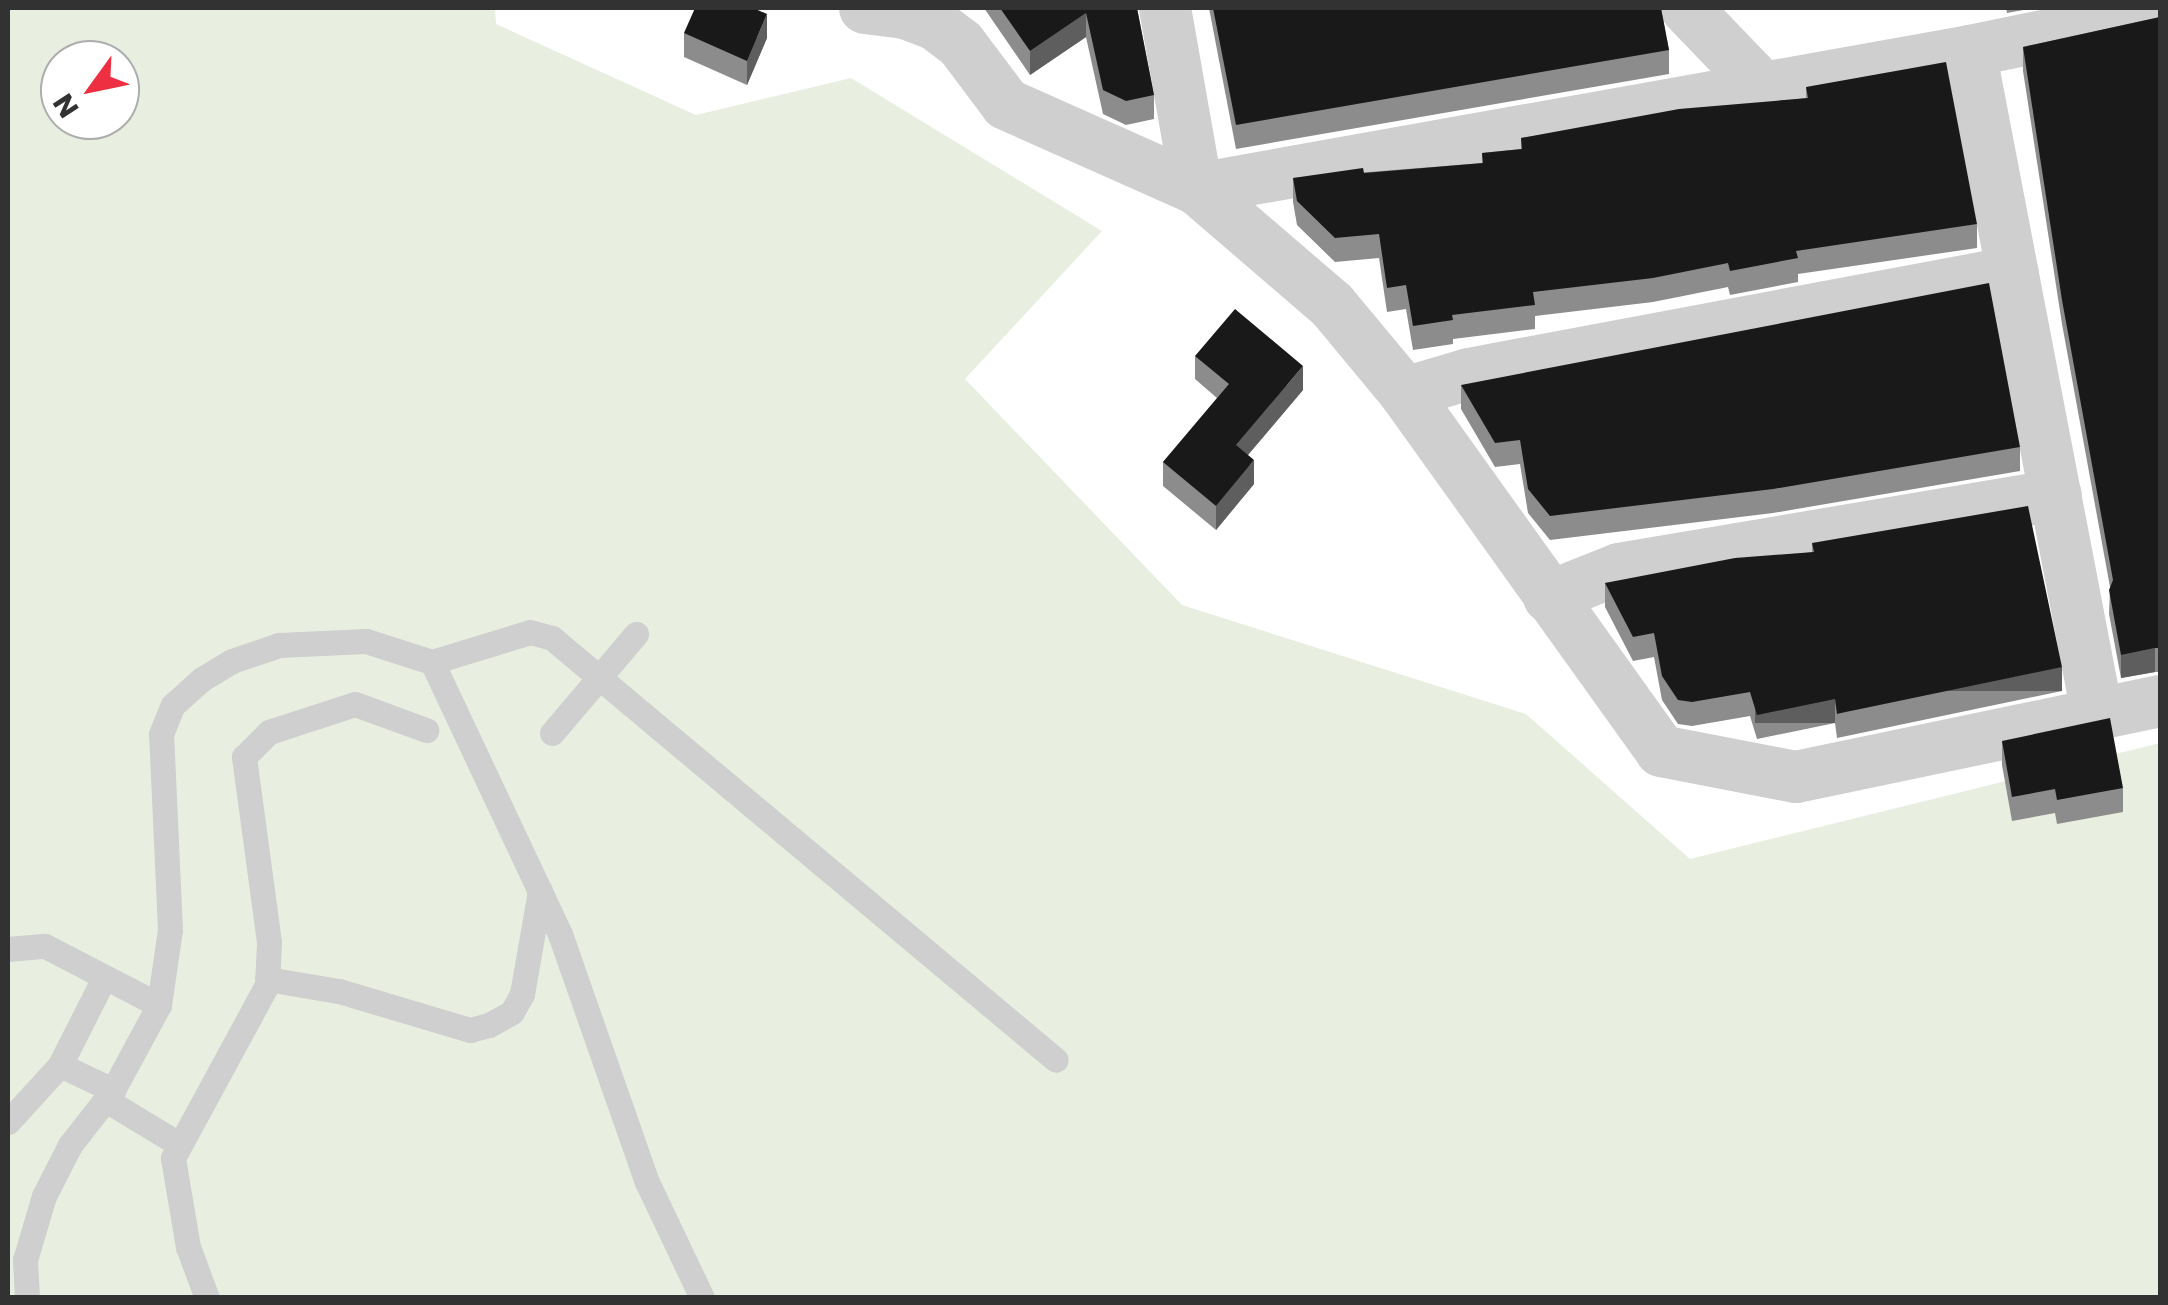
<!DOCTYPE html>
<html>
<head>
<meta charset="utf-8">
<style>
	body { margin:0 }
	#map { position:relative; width:2168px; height:1305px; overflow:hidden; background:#fff; font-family:Poppins,sans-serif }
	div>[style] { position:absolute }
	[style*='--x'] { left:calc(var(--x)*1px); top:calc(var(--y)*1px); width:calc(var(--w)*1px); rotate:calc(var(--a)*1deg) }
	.green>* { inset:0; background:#e9efe0 }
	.lane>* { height:25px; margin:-12.5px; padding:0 12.5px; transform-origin:12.5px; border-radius:12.5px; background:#cfcfcf }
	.street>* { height:52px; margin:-26px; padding:0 26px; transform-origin:26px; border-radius:26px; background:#cfcfcf }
	.wall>* { inset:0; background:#8c8c8c }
	.shaded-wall>* { inset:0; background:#5e5e5e; transform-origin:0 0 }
	.building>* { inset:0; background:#191919 }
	span { translate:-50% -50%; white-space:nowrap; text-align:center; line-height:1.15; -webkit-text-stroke:10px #fff; paint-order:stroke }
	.frame { position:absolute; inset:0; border:10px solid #323232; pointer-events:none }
	.north { position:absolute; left:40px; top:40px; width:100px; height:100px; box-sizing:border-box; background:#fff; border:2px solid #adadad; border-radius:50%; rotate:237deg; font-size:28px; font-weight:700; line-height:40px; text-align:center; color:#323232 }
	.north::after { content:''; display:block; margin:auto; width:35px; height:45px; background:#ee2f42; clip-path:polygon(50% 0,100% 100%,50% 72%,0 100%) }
</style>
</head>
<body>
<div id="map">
	<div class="green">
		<div style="clip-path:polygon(evenodd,8px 8px,495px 8px,496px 24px,696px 115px,851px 78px,1102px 231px,965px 379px,1182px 605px,1526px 714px,1690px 859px,2160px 743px,2160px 1297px,8px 1298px,8px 8px,60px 60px,120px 60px,120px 120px,60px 120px,60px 60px)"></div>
	</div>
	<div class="lane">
		<div style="--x:432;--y:662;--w:301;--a:64.8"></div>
		<div style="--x:560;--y:934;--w:263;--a:70.7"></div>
		<div style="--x:647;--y:1182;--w:128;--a:64.6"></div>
		<div style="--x:552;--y:733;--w:130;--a:-49.7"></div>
		<div style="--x:8;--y:949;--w:37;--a:-5"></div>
		<div style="--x:45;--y:946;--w:128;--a:27.4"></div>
		<div style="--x:267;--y:979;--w:73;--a:9.5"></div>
		<div style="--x:339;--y:991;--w:137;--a:16.6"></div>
		<div style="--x:470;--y:1030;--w:20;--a:-15"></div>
		<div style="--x:489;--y:1025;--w:26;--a:-29"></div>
		<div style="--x:512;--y:1012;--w:21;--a:-61"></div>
		<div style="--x:522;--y:994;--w:105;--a:-80.1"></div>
		<div style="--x:60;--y:1065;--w:59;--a:25.3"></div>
		<div style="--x:106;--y:1100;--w:83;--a:31.2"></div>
		<div style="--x:8;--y:1122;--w:77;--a:-47.6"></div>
		<div style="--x:60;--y:1065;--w:97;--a:-63.2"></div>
		<div style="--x:27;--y:1298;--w:38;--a:-93"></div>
		<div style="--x:25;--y:1260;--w:67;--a:-73.5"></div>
		<div style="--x:44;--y:1196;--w:57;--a:-63"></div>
		<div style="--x:70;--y:1145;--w:70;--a:-52"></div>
		<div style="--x:113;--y:1090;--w:97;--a:-61.6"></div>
		<div style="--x:159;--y:1005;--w:76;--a:-81.7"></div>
		<div style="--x:170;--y:930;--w:196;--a:-92.6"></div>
		<div style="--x:161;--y:734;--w:31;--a:-68"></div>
		<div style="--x:173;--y:705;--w:39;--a:-42"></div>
		<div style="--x:202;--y:679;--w:35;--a:-31"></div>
		<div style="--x:232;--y:661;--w:50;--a:-18.8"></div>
		<div style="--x:279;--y:645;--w:87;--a:-2.6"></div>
		<div style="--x:366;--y:641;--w:69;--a:17.7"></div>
		<div style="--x:432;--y:662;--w:102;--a:-17"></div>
		<div style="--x:530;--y:632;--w:23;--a:15"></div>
		<div style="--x:552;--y:638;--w:657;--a:39.94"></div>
		<div style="--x:207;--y:1298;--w:54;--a:-110.4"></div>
		<div style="--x:188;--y:1247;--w:90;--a:-99.6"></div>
		<div style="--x:173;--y:1158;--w:197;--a:-61.5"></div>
		<div style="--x:267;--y:985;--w:43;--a:-87.3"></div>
		<div style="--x:269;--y:942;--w:187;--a:-97.7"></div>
		<div style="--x:244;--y:757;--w:35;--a:-45"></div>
		<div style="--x:269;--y:732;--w:90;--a:-18"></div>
		<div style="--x:355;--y:704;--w:76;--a:20.1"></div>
	</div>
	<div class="street">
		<div style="--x:865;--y:8;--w:40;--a:7.1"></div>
		<div style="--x:905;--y:13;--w:33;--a:21"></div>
		<div style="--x:936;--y:25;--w:31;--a:37"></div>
		<div style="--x:961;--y:44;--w:75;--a:53.1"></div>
		<div style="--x:1006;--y:104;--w:209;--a:24"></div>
		<div style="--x:1197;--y:189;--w:178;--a:40.7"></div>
		<div style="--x:1332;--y:305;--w:114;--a:50.3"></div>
		<div style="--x:1405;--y:393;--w:440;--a:54.4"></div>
		<div style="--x:1661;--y:751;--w:137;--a:10.9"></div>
		<div style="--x:1796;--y:777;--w:372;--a:-11.8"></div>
		<div style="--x:1165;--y:8;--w:184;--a:80"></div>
		<div style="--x:1686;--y:8;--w:107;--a:46.1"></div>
		<div style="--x:1970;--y:51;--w:674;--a:79.14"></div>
		<div style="--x:1197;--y:189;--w:785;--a:-10.12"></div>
		<div style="--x:1970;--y:51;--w:194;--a:-11.6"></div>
		<div style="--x:1405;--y:393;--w:67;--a:-16.5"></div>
		<div style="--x:1469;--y:374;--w:553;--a:-10.62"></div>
		<div style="--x:1549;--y:597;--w:75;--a:-21.8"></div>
		<div style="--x:1619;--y:569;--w:443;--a:-9.6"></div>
	</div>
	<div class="wall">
		<div style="clip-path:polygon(984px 8px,1137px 8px,1154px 95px,1154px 119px,1126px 125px,1103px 114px,1086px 37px,1030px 75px)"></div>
		<div style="clip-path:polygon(1209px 8px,1661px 8px,1669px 50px,1669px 74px,1236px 149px)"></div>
		<div style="clip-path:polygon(2006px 8px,2034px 8px,2007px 13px)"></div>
		<div style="clip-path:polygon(2160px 17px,2160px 672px,2155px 672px,2121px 678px,2109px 614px,2110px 587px,2062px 324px,2023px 71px,2023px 47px)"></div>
		<div style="clip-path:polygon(684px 33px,767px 38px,747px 85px,684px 57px)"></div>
		<div style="clip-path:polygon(1806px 87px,1977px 224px,1977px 248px,1798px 274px,1798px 282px,1730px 295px,1728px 287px,1653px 302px,1535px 316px,1535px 329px,1453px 339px,1453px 344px,1413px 350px,1406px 309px,1387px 312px,1379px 258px,1335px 262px,1297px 225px,1293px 202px,1293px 178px,1482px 163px,1482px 153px,1521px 149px,1521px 138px,1806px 98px)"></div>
		<div style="clip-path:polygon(1195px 356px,1303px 390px,1248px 455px,1254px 484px,1216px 530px,1163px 486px,1163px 462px,1217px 398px,1195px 379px)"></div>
		<div style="clip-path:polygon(1461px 385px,2020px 447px,2020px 471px,1773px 513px,1550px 540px,1528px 513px,1520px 464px,1495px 467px,1461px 409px)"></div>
		<div style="clip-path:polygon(1812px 543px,2062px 691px,1837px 738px,1835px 723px,1757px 739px,1750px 716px,1692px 726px,1678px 724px,1662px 700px,1654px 657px,1633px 661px,1605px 607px,1605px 583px,1812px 552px)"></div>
		<div style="clip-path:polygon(2002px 741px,2123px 788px,2123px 812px,2057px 824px,2055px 813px,2012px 821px,2002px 765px)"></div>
	</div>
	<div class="shaded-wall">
		<div style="clip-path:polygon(1086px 13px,1086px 37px,1030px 75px,1030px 51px)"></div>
		<div style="clip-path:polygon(767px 14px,767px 38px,747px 85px,747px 61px)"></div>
		<div style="clip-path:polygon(1303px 366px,1303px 390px,1236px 469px,1236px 445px)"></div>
		<div style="clip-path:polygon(1254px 460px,1254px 484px,1216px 530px,1216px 506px)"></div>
		<div style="clip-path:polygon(2155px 648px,2155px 672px,2121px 678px,2121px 655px)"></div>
		<div style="left:2062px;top:667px;width:24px;height:226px;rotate:90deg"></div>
		<div style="left:1835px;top:699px;width:24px;height:80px;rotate:90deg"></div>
	</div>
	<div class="building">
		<div style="clip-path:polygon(695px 8px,753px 8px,767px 14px,747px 61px,684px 33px)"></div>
		<div style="clip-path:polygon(1000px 8px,1137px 8px,1154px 95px,1126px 101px,1103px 90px,1086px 13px,1030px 51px)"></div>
		<div style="clip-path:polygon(1213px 8px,1661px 8px,1669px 50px,1236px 125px)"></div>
		<div style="clip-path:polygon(2160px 17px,2160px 648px,2155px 648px,2121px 655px,2109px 590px,2113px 580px,2062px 300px,2023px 47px)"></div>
		<div style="clip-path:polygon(1946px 62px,1977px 224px,1796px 251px,1798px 258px,1730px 271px,1728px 263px,1653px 278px,1533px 292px,1535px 305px,1452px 315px,1453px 320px,1413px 326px,1406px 285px,1387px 288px,1379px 234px,1335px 238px,1297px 201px,1293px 178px,1363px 168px,1364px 173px,1483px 163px,1482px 153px,1522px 149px,1521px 138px,1679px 109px,1808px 98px,1806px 87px)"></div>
		<div style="clip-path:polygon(1989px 283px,2020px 447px,1773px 489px,1550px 516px,1528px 489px,1520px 440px,1495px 443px,1461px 385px)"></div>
		<div style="clip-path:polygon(1235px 309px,1303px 366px,1236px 445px,1254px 460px,1216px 506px,1163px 462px,1229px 384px,1195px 356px)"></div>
		<div style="clip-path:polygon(2028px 506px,2062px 667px,1841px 713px,1837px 714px,1835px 699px,1757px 715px,1750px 692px,1692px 702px,1678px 700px,1662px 676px,1654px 633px,1633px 637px,1605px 583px,1735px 558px,1814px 552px,1812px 543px)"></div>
		<div style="clip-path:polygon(2110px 718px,2123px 788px,2057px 800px,2055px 789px,2012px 797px,2002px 741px)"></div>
	</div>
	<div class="frame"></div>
	<div class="north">N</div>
</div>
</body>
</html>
